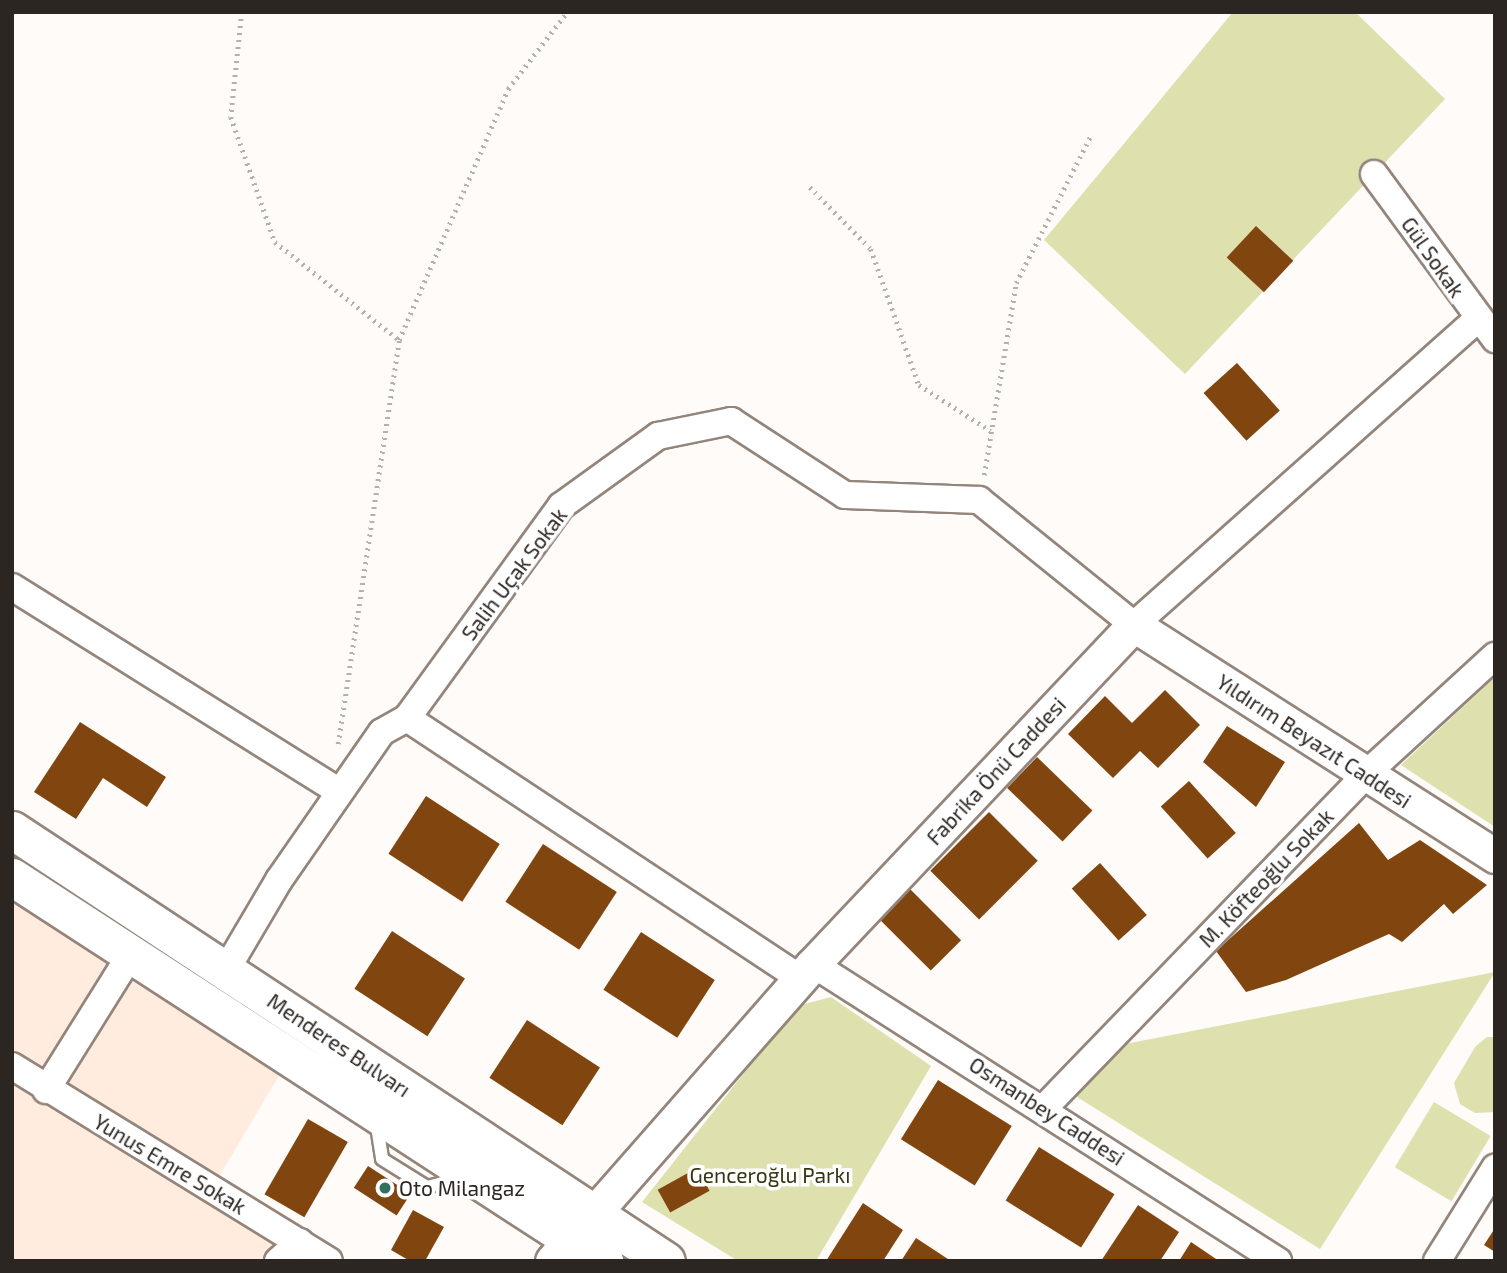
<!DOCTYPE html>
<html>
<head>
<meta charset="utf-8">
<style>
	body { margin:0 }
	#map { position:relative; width:1507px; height:1273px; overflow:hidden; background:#fefbf9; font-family:"Exo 2",sans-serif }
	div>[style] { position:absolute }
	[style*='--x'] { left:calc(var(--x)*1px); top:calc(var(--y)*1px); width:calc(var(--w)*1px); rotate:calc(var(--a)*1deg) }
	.built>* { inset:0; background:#ffecdf }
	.green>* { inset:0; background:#dee0ae; transform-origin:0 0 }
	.building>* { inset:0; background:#81460f; transform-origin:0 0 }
	.path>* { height:4.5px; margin-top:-2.25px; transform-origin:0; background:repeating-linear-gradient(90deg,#b4b0ad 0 2px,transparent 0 7px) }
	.roads { filter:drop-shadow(2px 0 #94857b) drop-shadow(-2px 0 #94857b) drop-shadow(0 2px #94857b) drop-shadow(0 -2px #94857b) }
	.service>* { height:12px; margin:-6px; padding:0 6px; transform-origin:6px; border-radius:6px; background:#fff }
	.minor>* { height:26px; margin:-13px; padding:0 13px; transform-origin:13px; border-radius:13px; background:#fff }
	.tertiary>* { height:33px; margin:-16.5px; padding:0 16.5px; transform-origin:16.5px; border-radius:16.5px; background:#fff }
	.secondary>* { height:37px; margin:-18.5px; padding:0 18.5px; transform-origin:18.5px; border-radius:18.5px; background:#fff }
	.dots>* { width:19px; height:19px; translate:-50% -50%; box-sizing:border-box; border:4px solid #fff; border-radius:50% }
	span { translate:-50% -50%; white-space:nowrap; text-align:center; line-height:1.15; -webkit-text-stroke:7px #fff; paint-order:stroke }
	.street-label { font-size:21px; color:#2c2622 }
	.park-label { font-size:21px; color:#353613 }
	.poi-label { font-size:21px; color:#2c2622 }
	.left { translate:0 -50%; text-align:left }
	.frame { position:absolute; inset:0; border:14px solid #2c2622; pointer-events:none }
</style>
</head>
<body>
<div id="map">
	<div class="built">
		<div style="clip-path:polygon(12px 900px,287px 1062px,210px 1192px,318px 1261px,12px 1261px)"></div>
	</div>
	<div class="green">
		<div style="clip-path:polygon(1233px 12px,1355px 12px,1445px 99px,1185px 374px,1044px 240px)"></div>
		<div style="clip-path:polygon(1495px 677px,1495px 827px,1401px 765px)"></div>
		<div style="clip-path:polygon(1495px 972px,1320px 1249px,1077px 1097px,1115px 1046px)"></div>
		<div style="clip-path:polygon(831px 997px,931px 1066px,816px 1261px,738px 1261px,642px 1202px,797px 1006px)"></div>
		<div style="clip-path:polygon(1487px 1037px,1495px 1037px,1495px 1112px,1475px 1113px,1460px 1104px,1454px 1083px,1475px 1047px)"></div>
		<div style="left:1434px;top:1102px;width:66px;height:76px;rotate:31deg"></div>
	</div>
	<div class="building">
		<div style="left:1256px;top:226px;width:51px;height:43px;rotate:43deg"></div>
		<div style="left:1237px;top:363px;width:64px;height:45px;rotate:48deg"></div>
		<div style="clip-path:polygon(1165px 690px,1200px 725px,1158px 768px,1140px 751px,1113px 778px,1068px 734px,1105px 696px,1132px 723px)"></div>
		<div style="clip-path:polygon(80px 722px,166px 777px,147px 807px,103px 778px,76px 819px,34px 792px)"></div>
		<div style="clip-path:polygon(1227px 726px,1285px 762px,1256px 807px,1203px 762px)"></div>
		<div style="left:1037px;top:757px;width:77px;height:43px;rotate:44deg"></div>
		<div style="left:1189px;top:781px;width:70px;height:38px;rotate:48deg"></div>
		<div style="left:426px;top:796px;width:88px;height:69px;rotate:33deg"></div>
		<div style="left:989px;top:812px;width:69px;height:83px;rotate:45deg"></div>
		<div style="clip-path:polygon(1359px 823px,1388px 860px,1420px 840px,1487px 885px,1453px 914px,1444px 904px,1402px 942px,1389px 934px,1286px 980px,1246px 992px,1216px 951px)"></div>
		<div style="left:543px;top:844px;width:88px;height:69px;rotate:33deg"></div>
		<div style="left:1100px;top:863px;width:70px;height:38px;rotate:48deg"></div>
		<div style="left:906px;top:885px;width:78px;height:43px;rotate:45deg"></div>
		<div style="left:392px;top:931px;width:87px;height:69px;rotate:33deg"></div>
		<div style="left:641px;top:932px;width:88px;height:69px;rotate:33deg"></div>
		<div style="left:527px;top:1020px;width:87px;height:69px;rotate:33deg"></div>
		<div style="left:938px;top:1080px;width:87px;height:70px;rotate:32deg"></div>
		<div style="left:308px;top:1119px;width:46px;height:87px;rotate:30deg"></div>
		<div style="left:1039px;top:1147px;width:89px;height:63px;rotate:32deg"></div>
		<div style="left:368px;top:1166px;width:51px;height:26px;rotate:33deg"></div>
		<div style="left:697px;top:1168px;width:26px;height:45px;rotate:61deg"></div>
		<div style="clip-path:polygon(863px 1203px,903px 1230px,883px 1261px,826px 1261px)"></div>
		<div style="clip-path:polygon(1138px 1205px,1179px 1232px,1160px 1261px,1101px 1261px)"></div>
		<div style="clip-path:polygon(413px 1210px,444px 1227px,425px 1261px,410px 1261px,391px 1250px)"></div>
		<div style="clip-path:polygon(1495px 1228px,1495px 1252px,1484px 1245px)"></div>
		<div style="clip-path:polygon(916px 1238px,951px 1261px,901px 1261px)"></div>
		<div style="clip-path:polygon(1191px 1242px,1219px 1261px,1179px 1261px)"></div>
	</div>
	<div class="path">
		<div style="--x:242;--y:12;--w:106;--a:96"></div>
		<div style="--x:231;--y:117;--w:133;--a:70.6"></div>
		<div style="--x:275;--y:242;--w:158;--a:38.3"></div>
		<div style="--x:810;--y:187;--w:87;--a:45.5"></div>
		<div style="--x:871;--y:249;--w:144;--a:70.6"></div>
		<div style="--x:919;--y:385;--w:85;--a:32.6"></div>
		<div style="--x:984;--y:475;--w:195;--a:-80.5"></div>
		<div style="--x:1016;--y:283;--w:166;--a:-63.1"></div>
		<div style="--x:338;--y:744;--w:409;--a:-81.4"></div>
		<div style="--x:399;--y:340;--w:274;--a:-66.5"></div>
		<div style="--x:508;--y:89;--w:97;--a:-52.5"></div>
	</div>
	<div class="roads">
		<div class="service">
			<div style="--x:376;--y:1120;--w:39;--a:81"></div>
			<div style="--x:382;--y:1159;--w:53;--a:31.9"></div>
			<div style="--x:427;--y:1187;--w:37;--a:-14"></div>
		</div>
		<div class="minor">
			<div style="--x:1374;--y:174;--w:205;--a:53.7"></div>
			<div style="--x:12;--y:587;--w:377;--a:32"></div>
			<div style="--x:407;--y:718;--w:471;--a:33.5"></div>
			<div style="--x:813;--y:964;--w:552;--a:32.57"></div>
			<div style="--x:226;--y:970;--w:104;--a:-59.5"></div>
			<div style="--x:279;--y:880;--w:180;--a:-55.2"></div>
			<div style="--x:382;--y:732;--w:29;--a:-29"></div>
			<div style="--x:407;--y:718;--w:262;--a:-54"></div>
			<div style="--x:561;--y:506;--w:120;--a:-35.8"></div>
			<div style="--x:658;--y:436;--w:75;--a:-11.6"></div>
			<div style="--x:731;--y:421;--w:136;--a:33"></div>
			<div style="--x:845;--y:495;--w:134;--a:2.1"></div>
			<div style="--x:979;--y:500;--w:199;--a:38.9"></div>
			<div style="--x:1134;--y:625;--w:460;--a:-41.7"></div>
			<div style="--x:12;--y:1066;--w:372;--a:31.6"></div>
			<div style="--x:46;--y:1090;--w:160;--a:-58"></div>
			<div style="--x:1044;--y:1108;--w:464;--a:-46"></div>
			<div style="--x:1366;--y:774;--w:175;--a:-42.5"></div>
			<div style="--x:278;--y:1261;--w:29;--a:-41"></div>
			<div style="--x:1437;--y:1261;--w:110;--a:-58.1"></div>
		</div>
		<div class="tertiary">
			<div style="--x:552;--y:1261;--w:395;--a:-48.7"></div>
			<div style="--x:813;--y:964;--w:467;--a:-46.6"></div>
			<div style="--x:1134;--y:625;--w:429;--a:32.6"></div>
		</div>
		<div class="secondary">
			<div style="--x:12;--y:830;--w:783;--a:33.39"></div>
			<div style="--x:12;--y:877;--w:706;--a:32.97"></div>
		</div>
	</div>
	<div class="dots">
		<div style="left:385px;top:1188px;background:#33715e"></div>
	</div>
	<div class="street-label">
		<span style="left:1433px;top:257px;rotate:55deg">Gül Sokak</span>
		<span style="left:514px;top:574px;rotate:-53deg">Salih Uçak Sokak</span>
		<span style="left:1314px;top:741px;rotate:33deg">Yıldırım Beyazıt Caddesi</span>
		<span style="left:996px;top:771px;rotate:-47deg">Fabrika Önü Caddesi</span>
		<span style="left:1266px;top:878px;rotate:-46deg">M. Köfteoğlu Sokak</span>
		<span style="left:339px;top:1045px;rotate:34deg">Menderes Bulvarı</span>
		<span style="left:1047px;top:1111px;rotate:33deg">Osmanbey Caddesi</span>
		<span style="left:170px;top:1164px;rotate:31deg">Yunus Emre Sokak</span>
	</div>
	<div class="park-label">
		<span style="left:770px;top:1175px">Genceroğlu Parkı</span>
	</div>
	<div class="poi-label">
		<span class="left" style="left:399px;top:1188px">Oto Milangaz</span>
	</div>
	<div class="frame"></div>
</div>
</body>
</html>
